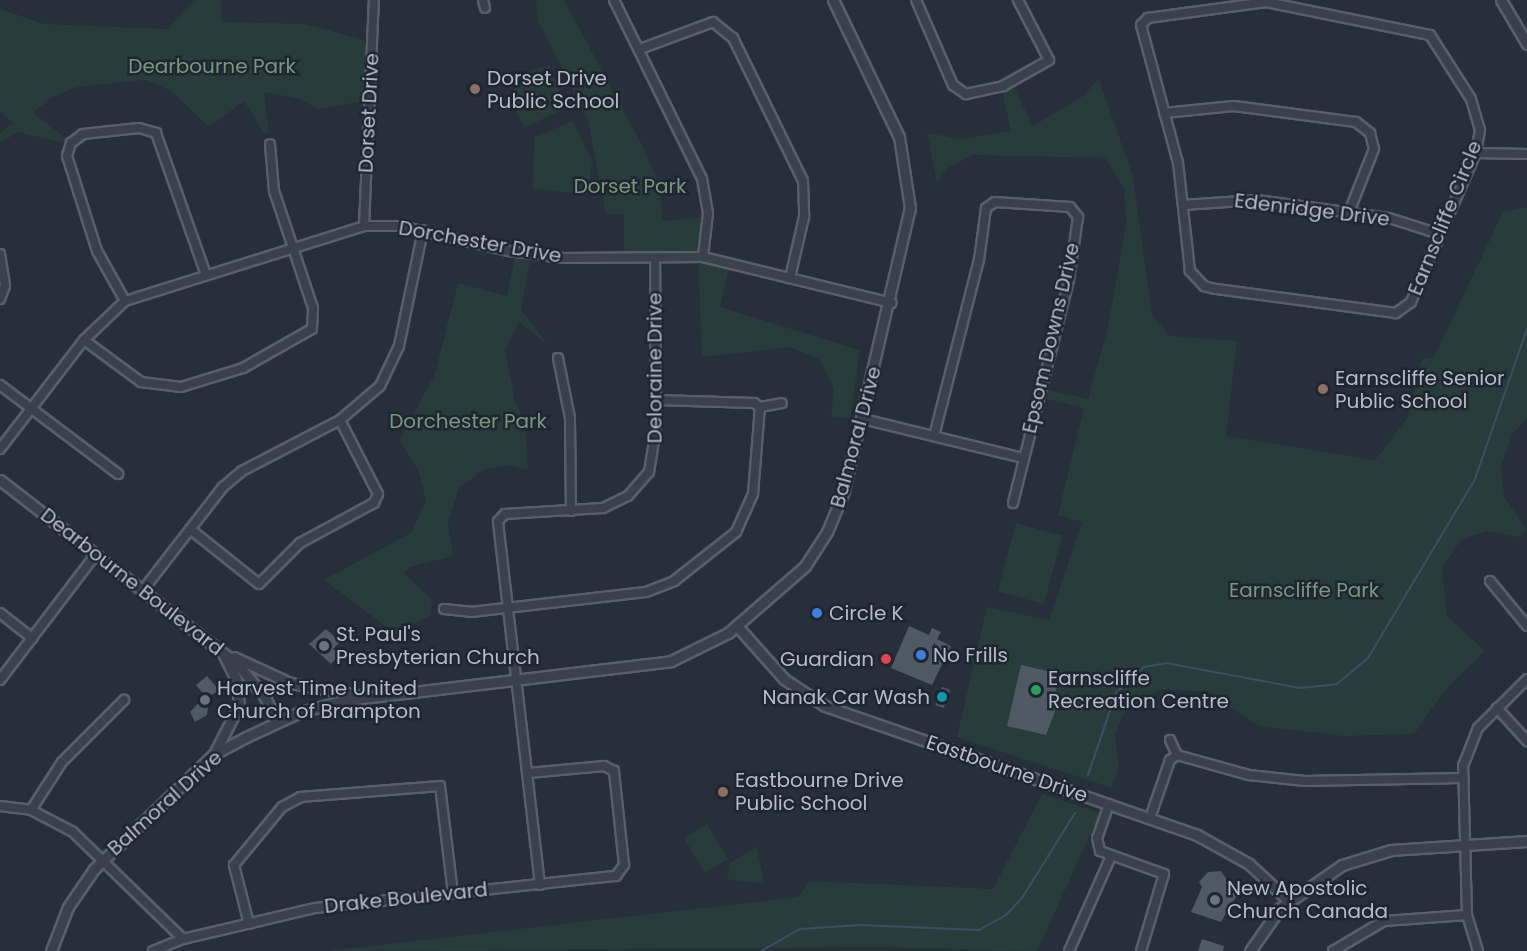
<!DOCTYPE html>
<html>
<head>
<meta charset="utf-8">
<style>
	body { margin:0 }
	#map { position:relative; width:1527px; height:951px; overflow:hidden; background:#262f3a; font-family:Poppins,sans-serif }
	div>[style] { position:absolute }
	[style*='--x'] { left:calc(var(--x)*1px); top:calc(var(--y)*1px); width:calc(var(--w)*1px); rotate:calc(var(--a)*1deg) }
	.green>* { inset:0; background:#293c3c; transform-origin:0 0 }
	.stream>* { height:2px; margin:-1px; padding:0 1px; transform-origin:1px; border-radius:1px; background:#3d4e61 }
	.building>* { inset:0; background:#4f5a65; transform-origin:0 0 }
	.roads { filter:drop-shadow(2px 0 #585f69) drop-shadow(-2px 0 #585f69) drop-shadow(0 2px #585f69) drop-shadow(0 -2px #585f69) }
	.minor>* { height:8px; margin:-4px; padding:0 4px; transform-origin:4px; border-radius:4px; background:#3a414b }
	.tertiary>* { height:9px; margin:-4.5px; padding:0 4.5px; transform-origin:4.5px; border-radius:4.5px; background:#3a414b }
	.dots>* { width:16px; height:16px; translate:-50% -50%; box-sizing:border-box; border:3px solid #1f2630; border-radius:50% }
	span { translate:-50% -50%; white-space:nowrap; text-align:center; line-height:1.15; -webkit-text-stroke:5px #1f2630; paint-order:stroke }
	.park-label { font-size:20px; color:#76997e }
	.poi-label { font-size:20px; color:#b5bcc6 }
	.left { translate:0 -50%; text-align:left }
	.right { translate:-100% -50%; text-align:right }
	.street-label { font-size:20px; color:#b5bcc6 }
</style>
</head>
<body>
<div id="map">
	<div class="green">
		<div style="clip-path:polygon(197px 0,221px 0,222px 22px,305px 24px,365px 40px,364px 101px,318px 109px,300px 99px,264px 92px,269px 133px,264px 133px,244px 101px,209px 127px,171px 91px,146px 80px,77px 87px,52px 97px,33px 113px,67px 139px,64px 143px,18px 132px,0 143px,0 133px,14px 123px,0 112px,0 9px,44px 24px,167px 29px)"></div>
		<div style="clip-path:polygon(536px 0,564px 0,642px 145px,658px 181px,663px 221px,703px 217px,697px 251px,624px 252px,624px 214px,606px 214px,588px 121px,538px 21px)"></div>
		<div style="clip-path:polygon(549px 65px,567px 108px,525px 127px,514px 109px,515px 88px,529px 71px)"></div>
		<div style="clip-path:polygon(1099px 79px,1133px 177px,1152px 315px,1170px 336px,1237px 341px,1226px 436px,1375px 460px,1408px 417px,1422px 359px,1434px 357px,1503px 212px,1527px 207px,1527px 418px,1513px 433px,1501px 466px,1504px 497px,1527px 530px,1520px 537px,1486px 531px,1461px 540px,1442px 568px,1447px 616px,1485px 651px,1444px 691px,1414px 734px,1343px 736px,1259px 726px,1207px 692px,1163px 689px,1142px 699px,1123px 715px,1115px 736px,1119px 766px,1112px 788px,957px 737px,987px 607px,1049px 620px,1082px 522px,1058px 515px,1084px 408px,1047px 399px,1048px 390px,1088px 399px,1108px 327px,1126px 223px,1124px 188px,1105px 158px,972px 155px,946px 169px,937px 184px,927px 133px,961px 139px,1011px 131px,1002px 91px,1014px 88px,1033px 126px,1083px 96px)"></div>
		<div style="clip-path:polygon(573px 121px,592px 161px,588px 194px,533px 189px,534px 137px)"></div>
		<div style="clip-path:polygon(515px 257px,530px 261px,521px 310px,548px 345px,519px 322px,505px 350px,515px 401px,525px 421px,528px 470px,509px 465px,483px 470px,459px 488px,448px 523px,453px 556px,410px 567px,404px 573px,432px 600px,431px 615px,396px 634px,324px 580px,412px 532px,426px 500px,418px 470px,400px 440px,435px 374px,458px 283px,507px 296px)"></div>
		<div style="clip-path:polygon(698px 261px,729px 267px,720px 307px,860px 350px,850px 418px,831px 417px,834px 388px,819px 359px,790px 347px,702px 357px)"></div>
		<div style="left:1016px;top:523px;width:48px;height:71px;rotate:15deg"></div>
		<div style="clip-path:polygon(1042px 794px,1100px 813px,1037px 951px,881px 947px,328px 951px,798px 897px,810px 881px,993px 889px)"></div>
		<div style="left:707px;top:824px;width:41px;height:27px;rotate:59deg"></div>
		<div style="clip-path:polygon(757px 846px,764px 884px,727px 879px,730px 863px)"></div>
	</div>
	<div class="stream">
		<div style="--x:1088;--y:775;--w:87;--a:-71.1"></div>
		<div style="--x:1116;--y:693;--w:38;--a:-43"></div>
		<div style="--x:1144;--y:667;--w:22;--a:-10"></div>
		<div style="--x:1166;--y:663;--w:136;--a:10.6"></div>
		<div style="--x:1300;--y:688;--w:37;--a:-6"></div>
		<div style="--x:1337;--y:684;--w:40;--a:-40"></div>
		<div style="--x:1368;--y:658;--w:209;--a:-59.1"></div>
		<div style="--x:1475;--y:479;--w:159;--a:-70.9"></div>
		<div style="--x:761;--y:951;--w:45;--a:-29.4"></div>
		<div style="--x:800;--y:929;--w:60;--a:-3.8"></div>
		<div style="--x:860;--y:925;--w:119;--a:2.4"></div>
		<div style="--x:979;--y:930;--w:31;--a:-29"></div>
		<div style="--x:1006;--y:915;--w:23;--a:-47"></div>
		<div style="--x:1022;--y:898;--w:100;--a:-58.1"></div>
	</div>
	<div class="building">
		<div style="clip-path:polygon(909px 626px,929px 635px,932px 628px,941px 632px,937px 639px,951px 646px,932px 685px,891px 668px)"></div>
		<div style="clip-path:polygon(326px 629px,340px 642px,333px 649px,340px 654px,331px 664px,309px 644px)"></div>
		<div style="clip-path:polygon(1021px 665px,1060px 674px,1052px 705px,1057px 706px,1046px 735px,1007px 726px)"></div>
		<div style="clip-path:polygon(207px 676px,219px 690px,209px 697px,207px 715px,195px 722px,190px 712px,205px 696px,196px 685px)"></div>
		<div style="left:942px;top:687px;width:9px;height:19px;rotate:21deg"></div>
		<div style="clip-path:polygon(1221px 871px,1237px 895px,1221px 922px,1191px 912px,1202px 887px,1199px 882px,1208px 872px)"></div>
		<div style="clip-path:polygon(1202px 939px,1224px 946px,1223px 951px,1198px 951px)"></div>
	</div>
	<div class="roads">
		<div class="minor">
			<div style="--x:483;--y:0;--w:8;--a:76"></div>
			<div style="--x:614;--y:0;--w:199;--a:63.8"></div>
			<div style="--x:702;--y:179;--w:35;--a:80"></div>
			<div style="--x:708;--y:213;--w:44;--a:96.5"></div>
			<div style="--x:916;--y:0;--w:93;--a:66.5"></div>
			<div style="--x:953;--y:85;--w:16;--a:35"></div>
			<div style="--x:966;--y:94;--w:38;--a:-12"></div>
			<div style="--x:1003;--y:86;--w:53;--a:-29.5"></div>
			<div style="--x:1049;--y:60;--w:68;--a:-117.3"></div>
			<div style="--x:1266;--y:2;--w:167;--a:11.4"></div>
			<div style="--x:1430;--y:35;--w:76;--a:57.4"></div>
			<div style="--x:1471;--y:99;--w:32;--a:74"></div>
			<div style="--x:1480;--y:130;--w:23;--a:100"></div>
			<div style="--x:1476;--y:153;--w:163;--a:113.6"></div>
			<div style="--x:1411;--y:302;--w:19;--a:144"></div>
			<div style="--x:1396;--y:313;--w:183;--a:-172.4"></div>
			<div style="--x:1215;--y:289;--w:11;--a:-165"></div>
			<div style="--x:1204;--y:286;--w:21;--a:-133"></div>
			<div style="--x:1190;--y:271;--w:109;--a:-96.3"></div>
			<div style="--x:1178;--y:163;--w:143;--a:-105"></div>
			<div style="--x:1141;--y:25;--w:10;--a:-45"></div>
			<div style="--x:1148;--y:18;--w:119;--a:-7.7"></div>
			<div style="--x:640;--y:49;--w:78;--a:-20.3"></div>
			<div style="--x:713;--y:22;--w:26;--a:39"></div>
			<div style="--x:733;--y:38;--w:159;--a:63.9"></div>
			<div style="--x:803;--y:181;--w:36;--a:88"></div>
			<div style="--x:804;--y:217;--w:63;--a:102.9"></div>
			<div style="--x:1164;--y:113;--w:70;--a:-5.7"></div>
			<div style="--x:1234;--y:106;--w:123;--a:7.5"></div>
			<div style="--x:1356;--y:122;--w:18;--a:38"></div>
			<div style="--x:1370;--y:133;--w:16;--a:76"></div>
			<div style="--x:1374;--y:149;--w:68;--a:111.6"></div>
			<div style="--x:1476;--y:153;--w:51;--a:1.1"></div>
			<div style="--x:1183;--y:205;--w:74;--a:-3.9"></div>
			<div style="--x:1257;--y:200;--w:133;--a:7.8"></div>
			<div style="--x:1389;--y:218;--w:52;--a:17.7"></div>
			<div style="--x:364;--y:226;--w:226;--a:-87.5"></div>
			<div style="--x:0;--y:254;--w:32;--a:81"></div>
			<div style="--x:5;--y:286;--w:14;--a:111"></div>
			<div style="--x:125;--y:301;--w:57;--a:-119.2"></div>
			<div style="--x:97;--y:251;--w:100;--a:-107.5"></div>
			<div style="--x:67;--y:156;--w:14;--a:-73"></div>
			<div style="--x:71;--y:143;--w:15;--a:-37"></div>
			<div style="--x:83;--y:134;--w:56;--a:-6.1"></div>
			<div style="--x:139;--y:128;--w:18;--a:16"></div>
			<div style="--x:156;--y:133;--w:151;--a:70.6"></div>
			<div style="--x:84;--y:340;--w:71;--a:36.4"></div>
			<div style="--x:141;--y:382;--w:40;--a:7.1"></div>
			<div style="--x:181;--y:387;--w:65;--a:-17"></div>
			<div style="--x:243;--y:368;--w:79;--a:-29.5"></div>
			<div style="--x:312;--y:329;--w:21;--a:-87"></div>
			<div style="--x:313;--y:308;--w:123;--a:-108.4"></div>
			<div style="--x:274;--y:191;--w:47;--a:-94.9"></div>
			<div style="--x:558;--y:358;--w:61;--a:78.7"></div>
			<div style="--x:570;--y:418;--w:93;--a:89.4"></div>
			<div style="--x:0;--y:385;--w:148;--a:37"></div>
			<div style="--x:760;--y:407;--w:22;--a:-10"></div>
			<div style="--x:863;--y:419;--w:165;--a:13.7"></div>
			<div style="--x:934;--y:436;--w:182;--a:-75.7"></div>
			<div style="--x:979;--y:260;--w:52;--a:-82.3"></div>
			<div style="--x:986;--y:208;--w:11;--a:-34"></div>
			<div style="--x:995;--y:202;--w:75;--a:3.8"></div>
			<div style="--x:1070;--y:207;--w:13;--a:51"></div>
			<div style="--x:1078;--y:217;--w:64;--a:98.1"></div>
			<div style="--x:1069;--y:280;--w:230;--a:104.1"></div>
			<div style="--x:0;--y:449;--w:138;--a:-52.4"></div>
			<div style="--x:84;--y:340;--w:57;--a:-43.6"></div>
			<div style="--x:125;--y:301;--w:250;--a:-17.4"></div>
			<div style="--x:364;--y:226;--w:36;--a:0"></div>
			<div style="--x:400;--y:226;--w:111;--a:13"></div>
			<div style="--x:508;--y:251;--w:56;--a:7.1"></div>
			<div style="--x:564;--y:258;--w:139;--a:-0.4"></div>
			<div style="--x:703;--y:257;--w:194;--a:13.7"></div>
			<div style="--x:190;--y:529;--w:88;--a:38.6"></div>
			<div style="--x:259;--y:584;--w:58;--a:-45"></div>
			<div style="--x:300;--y:543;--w:84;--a:-28.4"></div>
			<div style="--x:374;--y:503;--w:10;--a:-66"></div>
			<div style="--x:378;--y:494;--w:83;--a:-117.2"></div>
			<div style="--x:1490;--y:581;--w:58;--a:50.6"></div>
			<div style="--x:143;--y:590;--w:130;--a:-52.2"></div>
			<div style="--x:223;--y:487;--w:25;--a:-40"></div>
			<div style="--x:242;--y:471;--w:110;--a:-27.5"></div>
			<div style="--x:340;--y:420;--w:52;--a:-40.4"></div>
			<div style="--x:380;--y:386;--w:44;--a:-64.6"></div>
			<div style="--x:399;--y:346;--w:118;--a:-78.3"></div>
			<div style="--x:444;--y:609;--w:27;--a:6"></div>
			<div style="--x:471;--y:612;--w:176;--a:-6.5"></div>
			<div style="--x:646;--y:592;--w:30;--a:-21"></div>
			<div style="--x:674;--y:581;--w:79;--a:-38.3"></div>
			<div style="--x:736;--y:532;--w:42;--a:-65.9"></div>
			<div style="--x:753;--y:494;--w:87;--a:-85.4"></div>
			<div style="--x:760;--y:407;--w:7;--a:-146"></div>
			<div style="--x:754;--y:403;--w:97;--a:-178.2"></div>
			<div style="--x:0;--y:613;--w:41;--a:38"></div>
			<div style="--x:0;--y:680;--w:158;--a:-52.7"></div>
			<div style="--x:1497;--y:708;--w:45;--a:47.7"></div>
			<div style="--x:1170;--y:740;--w:17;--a:65"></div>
			<div style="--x:1109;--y:804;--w:36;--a:109"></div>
			<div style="--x:1097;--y:838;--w:13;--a:77"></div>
			<div style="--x:1100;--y:851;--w:68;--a:19.8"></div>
			<div style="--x:1164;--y:874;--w:80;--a:106.6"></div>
			<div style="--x:0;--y:806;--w:31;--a:7"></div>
			<div style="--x:31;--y:810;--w:47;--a:27.6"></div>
			<div style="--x:73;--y:832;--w:153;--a:44.2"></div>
			<div style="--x:31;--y:810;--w:57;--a:-57.1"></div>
			<div style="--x:62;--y:762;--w:88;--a:-45"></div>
			<div style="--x:1150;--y:818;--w:61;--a:-71"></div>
			<div style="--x:1170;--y:760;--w:9;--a:-36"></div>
			<div style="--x:1177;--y:755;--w:75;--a:15.5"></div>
			<div style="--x:1249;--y:775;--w:56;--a:6.1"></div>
			<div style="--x:1305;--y:781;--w:156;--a:-1.1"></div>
			<div style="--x:540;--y:885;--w:366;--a:-96.6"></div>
			<div style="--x:498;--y:521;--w:10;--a:-45"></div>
			<div style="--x:505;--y:514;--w:98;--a:-3.5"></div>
			<div style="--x:603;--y:508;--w:28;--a:-26"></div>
			<div style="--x:628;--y:496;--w:32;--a:-49"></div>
			<div style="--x:649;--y:472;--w:44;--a:-80.8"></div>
			<div style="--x:656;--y:429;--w:171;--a:-90.3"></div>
			<div style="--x:249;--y:924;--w:61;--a:-104.3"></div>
			<div style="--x:234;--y:865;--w:75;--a:-50.4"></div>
			<div style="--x:282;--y:807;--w:21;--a:-28"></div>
			<div style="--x:301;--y:797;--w:139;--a:-4.5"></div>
			<div style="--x:440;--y:786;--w:108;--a:83.1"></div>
			<div style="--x:153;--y:951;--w:32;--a:-22"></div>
			<div style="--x:183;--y:939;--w:136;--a:-13.2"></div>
			<div style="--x:315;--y:908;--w:303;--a:-6.1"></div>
			<div style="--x:616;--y:876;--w:14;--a:-54"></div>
			<div style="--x:624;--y:865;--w:95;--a:-96.1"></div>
			<div style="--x:614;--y:771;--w:11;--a:-153"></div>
			<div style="--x:604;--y:766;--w:76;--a:174.7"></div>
			<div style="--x:1069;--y:951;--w:104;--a:-66.1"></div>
			<div style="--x:1333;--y:951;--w:59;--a:-30.5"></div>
			<div style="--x:1384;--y:921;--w:83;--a:-4.1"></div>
			<div style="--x:1478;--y:951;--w:38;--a:-107"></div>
			<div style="--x:1467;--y:915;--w:149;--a:-91.5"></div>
			<div style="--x:1463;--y:766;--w:41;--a:-68.5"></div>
			<div style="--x:1478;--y:728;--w:69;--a:-45"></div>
		</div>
		<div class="tertiary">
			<div style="--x:1501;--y:0;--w:51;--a:59.4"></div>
			<div style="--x:0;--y:480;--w:300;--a:37.8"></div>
			<div style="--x:237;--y:664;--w:43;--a:49.7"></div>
			<div style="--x:265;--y:697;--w:27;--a:66"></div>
			<div style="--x:737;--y:626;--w:71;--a:48.4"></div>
			<div style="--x:784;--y:679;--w:49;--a:33.4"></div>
			<div style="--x:825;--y:706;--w:394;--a:19.1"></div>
			<div style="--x:1197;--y:835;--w:60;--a:29.1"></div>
			<div style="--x:1249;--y:864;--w:53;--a:42.7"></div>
			<div style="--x:234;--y:657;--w:62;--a:24.9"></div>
			<div style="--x:290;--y:683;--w:68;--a:10.2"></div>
			<div style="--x:215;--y:752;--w:53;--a:-62.9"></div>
			<div style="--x:239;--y:705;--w:26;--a:-97"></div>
			<div style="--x:236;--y:679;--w:27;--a:-117"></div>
			<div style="--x:51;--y:951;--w:47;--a:-68.9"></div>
			<div style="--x:68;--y:907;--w:46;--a:-55.6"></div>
			<div style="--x:94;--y:869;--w:166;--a:-43.8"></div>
			<div style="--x:214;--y:754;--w:36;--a:-28"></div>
			<div style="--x:246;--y:737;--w:60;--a:-24.8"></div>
			<div style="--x:300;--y:712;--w:48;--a:-14.6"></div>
			<div style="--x:346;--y:700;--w:327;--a:-6.8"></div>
			<div style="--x:671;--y:661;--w:64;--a:-26.2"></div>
			<div style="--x:728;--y:633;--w:102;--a:-41"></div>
			<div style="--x:805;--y:566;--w:40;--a:-57.1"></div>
			<div style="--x:827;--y:532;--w:44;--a:-67.5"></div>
			<div style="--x:844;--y:491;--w:291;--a:-76.9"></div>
			<div style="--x:910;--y:208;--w:72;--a:-98.8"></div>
			<div style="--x:899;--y:137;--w:152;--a:-115.7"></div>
			<div style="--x:1250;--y:951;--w:52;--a:-55.1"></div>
			<div style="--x:1280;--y:908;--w:75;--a:-34.7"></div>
			<div style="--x:1342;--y:865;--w:51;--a:-17"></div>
			<div style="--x:1391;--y:850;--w:136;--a:-3.8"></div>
		</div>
	</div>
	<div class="dots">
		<div style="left:475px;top:89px;background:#8d6e63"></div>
		<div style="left:1323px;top:389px;background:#8d6e63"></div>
		<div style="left:817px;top:613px;background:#3f7fe0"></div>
		<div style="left:324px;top:646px;background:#6b7280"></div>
		<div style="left:921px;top:655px;background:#3f7fe0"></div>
		<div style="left:886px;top:659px;background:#e0444e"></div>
		<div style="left:1036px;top:690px;background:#2e9e5b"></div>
		<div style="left:942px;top:697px;background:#0f9aa8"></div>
		<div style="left:205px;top:700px;background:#6b7280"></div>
		<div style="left:723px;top:792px;background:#8d6e63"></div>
		<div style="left:1215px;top:900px;background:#6b7280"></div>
	</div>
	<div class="park-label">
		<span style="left:212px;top:66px">Dearbourne Park</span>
		<span style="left:630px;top:186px">Dorset Park</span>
		<span style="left:468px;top:421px">Dorchester Park</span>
		<span style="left:1304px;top:590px">Earnscliffe Park</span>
	</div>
	<div class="poi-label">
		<span class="left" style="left:487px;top:90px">Dorset Drive<br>Public School</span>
		<span class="left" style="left:1335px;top:390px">Earnscliffe Senior<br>Public School</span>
		<span class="left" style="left:829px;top:613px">Circle K</span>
		<span class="left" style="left:336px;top:646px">St. Paul's<br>Presbyterian Church</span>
		<span class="left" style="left:933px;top:655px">No Frills</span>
		<span class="right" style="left:874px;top:659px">Guardian</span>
		<span class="left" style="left:1048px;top:690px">Earnscliffe<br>Recreation Centre</span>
		<span class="left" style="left:217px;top:700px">Harvest Time United<br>Church of Brampton</span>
		<span class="right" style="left:930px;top:697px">Nanak Car Wash</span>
		<span class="left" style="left:735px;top:792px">Eastbourne Drive<br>Public School</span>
		<span class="left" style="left:1227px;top:900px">New Apostolic<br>Church Canada</span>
	</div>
	<div class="street-label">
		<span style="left:369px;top:113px;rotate:-87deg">Dorset Drive</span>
		<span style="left:1312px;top:210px;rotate:7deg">Edenridge Drive</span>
		<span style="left:1445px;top:218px;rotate:-68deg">Earnscliffe Circle</span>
		<span style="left:480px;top:242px;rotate:10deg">Dorchester Drive</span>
		<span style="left:1051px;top:338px;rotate:-77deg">Epsom Downs Drive</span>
		<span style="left:655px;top:368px;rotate:-90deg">Deloraine Drive</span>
		<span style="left:856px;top:437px;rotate:-75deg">Balmoral Drive</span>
		<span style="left:132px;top:582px;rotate:38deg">Dearbourne Boulevard</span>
		<span style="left:1007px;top:769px;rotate:19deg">Eastbourne Drive</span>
		<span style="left:165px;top:803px;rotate:-42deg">Balmoral Drive</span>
		<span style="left:406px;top:898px;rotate:-6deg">Drake Boulevard</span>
	</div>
</div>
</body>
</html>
